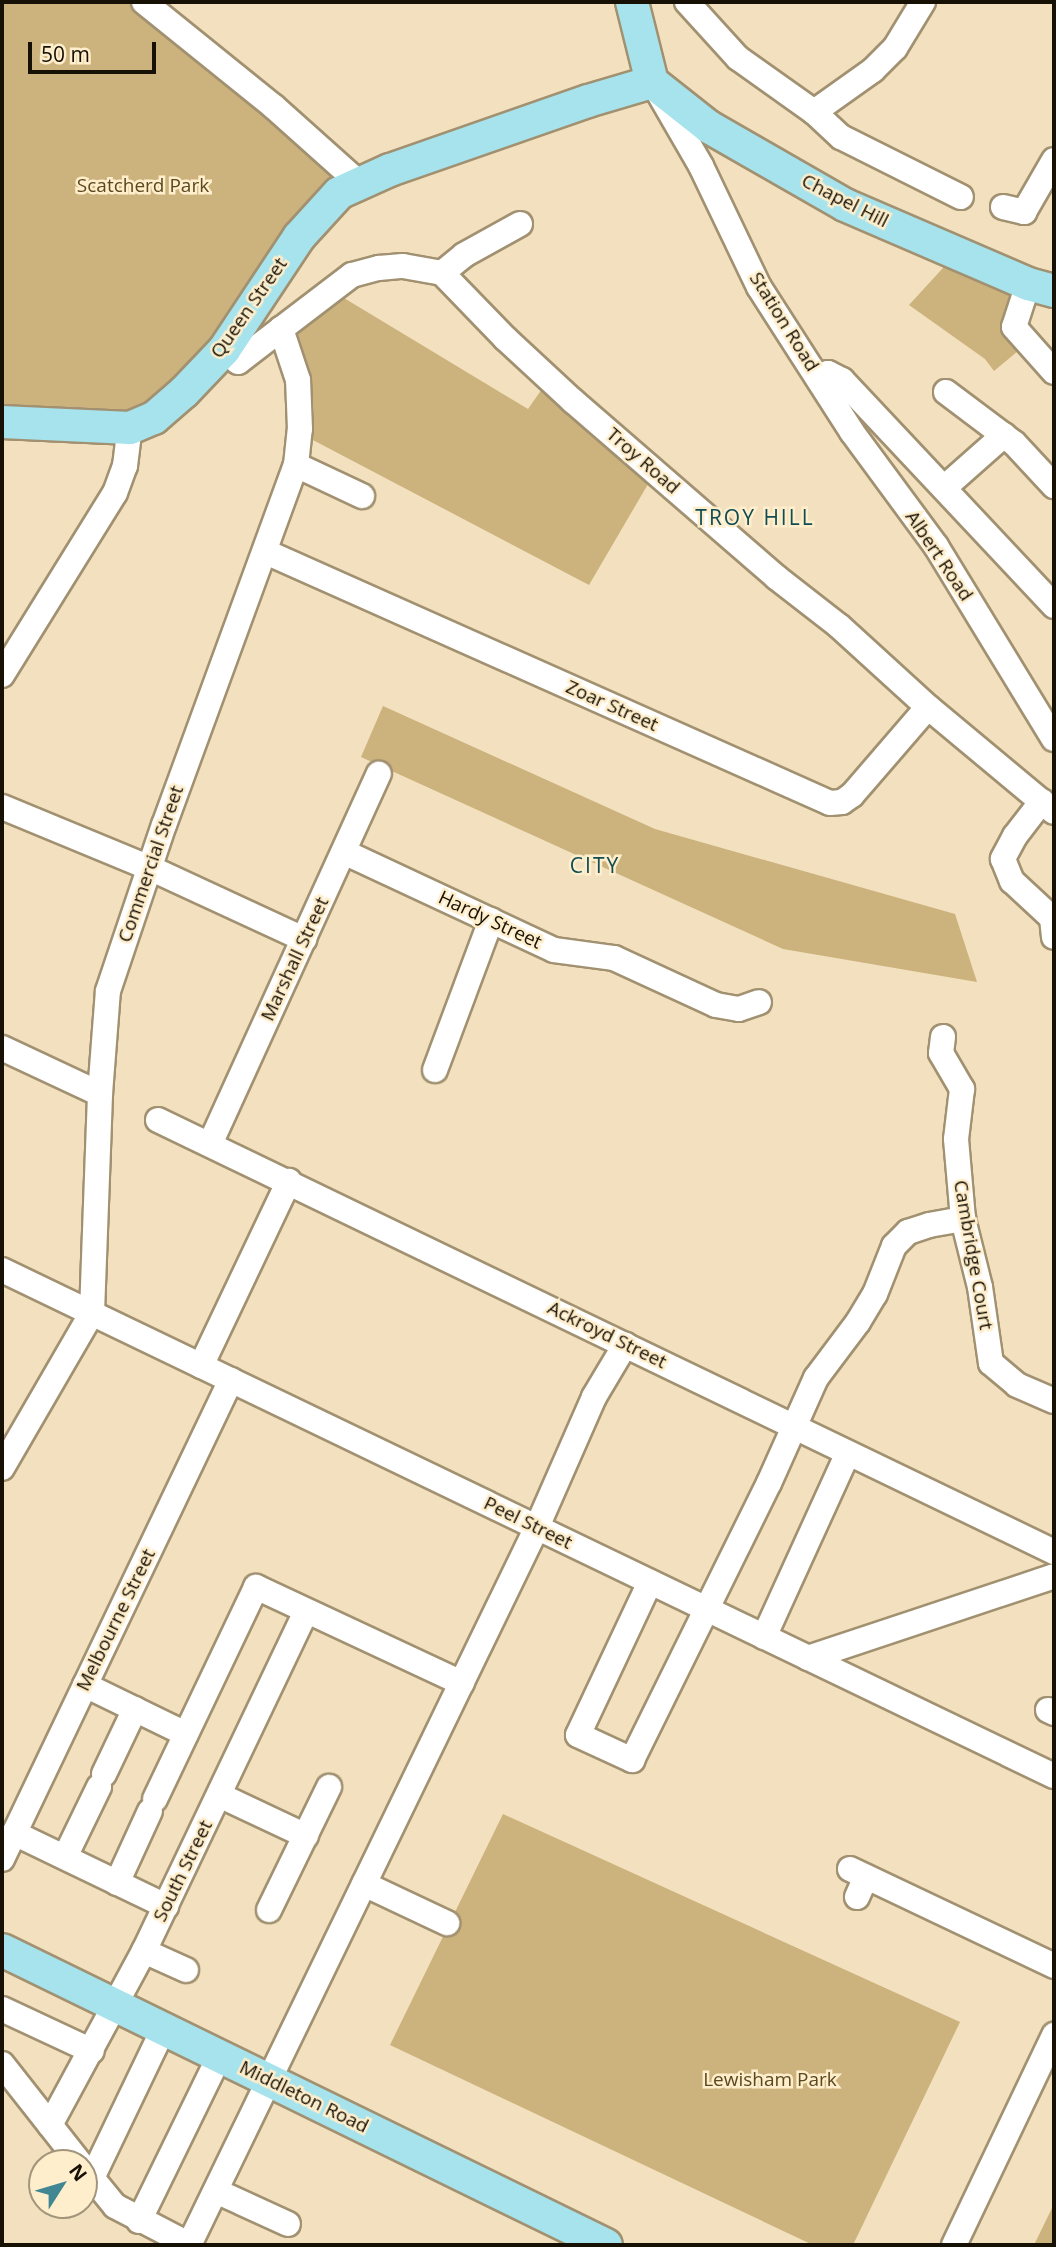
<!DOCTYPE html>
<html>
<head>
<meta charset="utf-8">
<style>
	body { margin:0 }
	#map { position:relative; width:1056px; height:2247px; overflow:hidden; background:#f2e0be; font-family:"Open Sans",sans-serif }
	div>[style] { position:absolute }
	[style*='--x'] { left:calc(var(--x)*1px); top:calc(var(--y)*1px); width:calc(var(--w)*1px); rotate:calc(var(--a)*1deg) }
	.green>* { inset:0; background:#ccb27c }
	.roads { filter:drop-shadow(2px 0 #a19171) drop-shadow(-2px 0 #a19171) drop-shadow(0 2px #a19171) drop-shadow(0 -2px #a19171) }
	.minor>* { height:24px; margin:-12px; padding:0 12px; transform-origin:12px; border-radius:12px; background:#fff }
	.major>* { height:32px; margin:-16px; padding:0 16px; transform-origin:16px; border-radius:16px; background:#a7e3ec }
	span { translate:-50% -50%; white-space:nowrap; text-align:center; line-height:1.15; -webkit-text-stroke:5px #ffeecb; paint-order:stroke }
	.park-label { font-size:19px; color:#5a481f }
	.street-label { font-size:19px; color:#161005 }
	.neighbourhood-label { font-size:21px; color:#0f4c54; letter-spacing:2px }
	.frame { position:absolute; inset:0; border:4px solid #161005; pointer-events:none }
	.north { position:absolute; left:28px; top:2149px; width:70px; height:70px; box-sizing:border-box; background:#ffeecb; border:2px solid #a2957c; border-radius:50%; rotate:53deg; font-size:19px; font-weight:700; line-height:28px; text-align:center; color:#161005 }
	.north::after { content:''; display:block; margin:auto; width:24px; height:32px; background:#418793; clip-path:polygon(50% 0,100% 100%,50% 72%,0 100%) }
	.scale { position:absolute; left:28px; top:42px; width:128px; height:32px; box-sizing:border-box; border:4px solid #161005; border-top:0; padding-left:9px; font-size:21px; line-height:24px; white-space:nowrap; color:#161005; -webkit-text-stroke:5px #ffeecb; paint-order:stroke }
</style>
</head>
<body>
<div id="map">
	<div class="green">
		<div style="clip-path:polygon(2px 2px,144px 2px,343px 167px,324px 187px,184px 376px,151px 403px,130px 411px,103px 416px,2px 406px)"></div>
		<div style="clip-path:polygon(953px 257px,1002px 280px,1029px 342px,994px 371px,985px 359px,909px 305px)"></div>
		<div style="clip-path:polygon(339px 295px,528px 409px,542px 389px,651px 479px,589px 585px,311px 439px,314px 411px,311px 386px,293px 331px)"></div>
		<div style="clip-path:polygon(383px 706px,655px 829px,955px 914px,977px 982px,783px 949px,361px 757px)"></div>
		<div style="clip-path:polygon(503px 1814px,960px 2022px,853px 2245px,813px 2245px,390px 2045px)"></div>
		<div style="clip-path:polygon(1053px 2206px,1054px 2245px,1034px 2245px)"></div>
	</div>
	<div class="roads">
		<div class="minor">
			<div style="--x:144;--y:2;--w:166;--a:38.9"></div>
			<div style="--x:273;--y:106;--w:114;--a:41.8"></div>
			<div style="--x:687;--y:2;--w:76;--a:47.7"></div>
			<div style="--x:738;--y:58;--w:93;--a:35.4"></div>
			<div style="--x:814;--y:112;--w:37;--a:43"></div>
			<div style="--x:841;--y:137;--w:134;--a:26.6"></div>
			<div style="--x:657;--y:90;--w:88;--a:59.9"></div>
			<div style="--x:701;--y:166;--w:134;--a:64.4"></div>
			<div style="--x:759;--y:287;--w:172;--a:57.3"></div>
			<div style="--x:852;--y:432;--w:142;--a:53.6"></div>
			<div style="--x:936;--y:546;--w:226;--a:58.6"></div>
			<div style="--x:814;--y:112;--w:72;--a:-35.4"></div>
			<div style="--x:873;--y:70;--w:31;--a:-45"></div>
			<div style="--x:895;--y:48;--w:54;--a:-58.7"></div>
			<div style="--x:1003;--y:207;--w:22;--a:13"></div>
			<div style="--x:1024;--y:212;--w:60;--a:-60"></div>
			<div style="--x:442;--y:273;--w:28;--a:-39"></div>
			<div style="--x:464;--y:255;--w:64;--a:-29"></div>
			<div style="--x:1028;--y:284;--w:45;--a:108"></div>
			<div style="--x:1014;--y:327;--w:60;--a:48.4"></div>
			<div style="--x:281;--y:329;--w:89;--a:-37.3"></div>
			<div style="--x:352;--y:275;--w:28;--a:-15"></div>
			<div style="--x:379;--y:268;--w:24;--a:-5"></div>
			<div style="--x:403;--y:266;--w:40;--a:10"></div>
			<div style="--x:442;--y:273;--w:92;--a:45.9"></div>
			<div style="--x:506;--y:339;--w:91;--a:42.8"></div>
			<div style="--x:573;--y:401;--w:269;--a:40.9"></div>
			<div style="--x:776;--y:577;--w:80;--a:37.9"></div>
			<div style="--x:839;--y:626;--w:120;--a:42.3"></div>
			<div style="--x:928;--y:707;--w:164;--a:39.8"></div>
			<div style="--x:818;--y:378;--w:11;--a:-27"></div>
			<div style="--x:828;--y:373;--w:16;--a:27"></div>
			<div style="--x:842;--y:380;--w:310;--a:46.8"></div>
			<div style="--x:946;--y:392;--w:85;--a:36.9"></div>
			<div style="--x:1014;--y:443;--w:59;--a:47.1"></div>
			<div style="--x:296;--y:465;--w:73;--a:25.2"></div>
			<div style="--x:944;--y:488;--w:80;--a:-41.5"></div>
			<div style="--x:266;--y:552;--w:617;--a:23.99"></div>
			<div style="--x:830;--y:803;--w:12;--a:-5"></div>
			<div style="--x:842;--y:802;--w:12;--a:-35"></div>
			<div style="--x:852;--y:795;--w:116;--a:-49.2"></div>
			<div style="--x:2;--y:675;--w:214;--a:-58.2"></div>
			<div style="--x:115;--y:493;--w:29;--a:-70"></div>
			<div style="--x:125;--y:466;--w:38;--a:-83"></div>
			<div style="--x:1042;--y:801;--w:44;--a:127.6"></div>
			<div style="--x:1015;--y:836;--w:26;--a:118"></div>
			<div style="--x:1003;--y:859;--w:24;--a:68"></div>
			<div style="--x:1012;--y:881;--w:54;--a:42.8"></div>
			<div style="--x:1052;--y:918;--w:19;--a:84"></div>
			<div style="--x:2;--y:807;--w:160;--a:22.4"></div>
			<div style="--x:150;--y:868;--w:170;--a:24.8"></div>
			<div style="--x:344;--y:852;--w:232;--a:25"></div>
			<div style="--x:554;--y:950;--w:61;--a:7.6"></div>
			<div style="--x:614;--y:958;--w:112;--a:24.7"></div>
			<div style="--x:716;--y:1005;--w:23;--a:10"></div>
			<div style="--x:739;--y:1009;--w:21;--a:-19"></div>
			<div style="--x:943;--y:1037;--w:16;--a:97"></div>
			<div style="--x:941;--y:1053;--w:42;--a:59.7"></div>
			<div style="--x:962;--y:1089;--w:50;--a:96.8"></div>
			<div style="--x:956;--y:1139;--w:80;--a:85"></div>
			<div style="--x:963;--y:1219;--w:70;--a:76"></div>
			<div style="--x:980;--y:1287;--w:77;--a:81.8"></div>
			<div style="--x:991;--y:1363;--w:34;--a:40"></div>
			<div style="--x:1017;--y:1385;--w:40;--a:23.4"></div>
			<div style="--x:2;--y:1048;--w:108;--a:25.1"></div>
			<div style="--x:435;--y:1070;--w:160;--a:-69.5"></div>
			<div style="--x:158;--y:1120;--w:995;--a:25.74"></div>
			<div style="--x:210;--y:1144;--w:407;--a:-65.5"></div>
			<div style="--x:2;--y:1270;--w:1167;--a:25.69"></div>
			<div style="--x:201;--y:1366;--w:205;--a:-64.6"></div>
			<div style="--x:2;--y:1468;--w:179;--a:-59.9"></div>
			<div style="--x:92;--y:1313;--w:219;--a:-87.9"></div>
			<div style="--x:100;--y:1094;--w:103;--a:-85.6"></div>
			<div style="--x:108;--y:991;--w:175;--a:-71.4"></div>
			<div style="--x:164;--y:825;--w:383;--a:-69.9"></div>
			<div style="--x:296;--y:465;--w:36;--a:-84"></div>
			<div style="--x:300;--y:429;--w:49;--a:-92.3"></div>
			<div style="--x:298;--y:380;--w:54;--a:-108.4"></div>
			<div style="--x:281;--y:329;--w:54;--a:142.5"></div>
			<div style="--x:238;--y:362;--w:18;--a:-139"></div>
			<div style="--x:650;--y:1582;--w:169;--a:115.2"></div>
			<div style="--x:578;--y:1735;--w:60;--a:24.8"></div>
			<div style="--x:632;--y:1760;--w:309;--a:-63.7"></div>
			<div style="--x:769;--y:1483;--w:115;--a:-65.9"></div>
			<div style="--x:816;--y:1378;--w:70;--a:-53.1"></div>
			<div style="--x:858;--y:1322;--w:33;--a:-59"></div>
			<div style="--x:875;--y:1294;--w:52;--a:-68.4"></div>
			<div style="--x:894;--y:1246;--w:20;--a:-45"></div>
			<div style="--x:908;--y:1232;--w:22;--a:-18"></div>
			<div style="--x:929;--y:1225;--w:35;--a:-10"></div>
			<div style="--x:764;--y:1637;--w:202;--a:-65.5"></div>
			<div style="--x:808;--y:1658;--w:259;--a:-18.4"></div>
			<div style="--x:85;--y:1685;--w:112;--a:25.9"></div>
			<div style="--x:1048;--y:1710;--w:7;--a:27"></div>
			<div style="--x:104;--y:1774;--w:72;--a:-64.5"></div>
			<div style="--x:219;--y:1795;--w:96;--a:25.2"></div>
			<div style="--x:155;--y:1799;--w:235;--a:-64.5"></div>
			<div style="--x:256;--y:1587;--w:227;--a:25"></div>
			<div style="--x:14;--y:1833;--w:169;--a:25.7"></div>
			<div style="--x:65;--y:1857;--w:78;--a:-64.1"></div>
			<div style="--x:2;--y:1859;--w:531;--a:-64.45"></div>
			<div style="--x:850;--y:1869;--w:226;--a:25.4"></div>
			<div style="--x:117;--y:1883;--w:79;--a:-65.4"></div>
			<div style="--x:364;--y:1884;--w:92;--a:25.2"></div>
			<div style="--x:857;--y:1897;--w:22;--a:-66"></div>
			<div style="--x:269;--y:1910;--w:137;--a:-64"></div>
			<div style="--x:144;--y:1951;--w:46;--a:24.3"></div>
			<div style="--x:2;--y:2009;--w:99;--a:25"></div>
			<div style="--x:2;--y:2064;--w:126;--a:51.8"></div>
			<div style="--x:50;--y:2125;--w:198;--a:-61.6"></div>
			<div style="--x:144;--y:1951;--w:376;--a:-64.5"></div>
			<div style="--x:84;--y:2168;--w:49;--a:50.8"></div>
			<div style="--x:115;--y:2206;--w:85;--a:27.5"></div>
			<div style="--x:92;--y:2178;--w:166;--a:-64.4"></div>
			<div style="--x:216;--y:2191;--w:79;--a:24.6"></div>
			<div style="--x:139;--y:2221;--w:185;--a:-64"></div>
			<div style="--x:189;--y:2245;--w:798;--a:-64.14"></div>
			<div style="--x:537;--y:1527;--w:142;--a:-66.3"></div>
			<div style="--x:594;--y:1397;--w:61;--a:-59.2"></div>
			<div style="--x:954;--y:2245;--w:233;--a:-64.5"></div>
		</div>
		<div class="major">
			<div style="--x:632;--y:2;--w:82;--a:76"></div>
			<div style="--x:652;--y:82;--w:73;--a:38.3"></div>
			<div style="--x:709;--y:127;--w:157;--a:29.8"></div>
			<div style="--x:845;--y:205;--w:199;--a:23.3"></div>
			<div style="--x:1028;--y:284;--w:27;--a:15"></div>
			<div style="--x:2;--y:422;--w:128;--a:2.7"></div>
			<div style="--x:130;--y:428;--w:26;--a:-23"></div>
			<div style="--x:154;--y:418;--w:40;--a:-41"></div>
			<div style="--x:184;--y:392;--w:58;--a:-46.4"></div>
			<div style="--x:224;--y:350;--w:136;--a:-56.4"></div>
			<div style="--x:299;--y:237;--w:59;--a:-47.7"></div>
			<div style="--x:339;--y:193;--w:56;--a:-24.3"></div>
			<div style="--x:390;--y:170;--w:210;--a:-19.2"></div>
			<div style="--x:588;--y:101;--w:67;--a:-16.5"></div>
			<div style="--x:2;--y:1950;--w:672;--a:26.03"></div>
		</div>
	</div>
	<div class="park-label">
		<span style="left:143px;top:186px">Scatcherd Park</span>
		<span style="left:770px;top:2080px">Lewisham Park</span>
	</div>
	<div class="street-label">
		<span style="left:845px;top:201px;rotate:27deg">Chapel Hill</span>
		<span style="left:249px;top:308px;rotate:-55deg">Queen Street</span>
		<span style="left:784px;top:322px;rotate:58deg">Station Road</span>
		<span style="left:643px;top:461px;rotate:41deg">Troy Road</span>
		<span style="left:939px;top:556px;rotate:56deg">Albert Road</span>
		<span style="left:612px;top:706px;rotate:24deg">Zoar Street</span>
		<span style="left:151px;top:864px;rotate:-71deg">Commercial Street</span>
		<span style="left:490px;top:920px;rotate:25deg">Hardy Street</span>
		<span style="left:295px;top:959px;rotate:-65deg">Marshall Street</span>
		<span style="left:973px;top:1255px;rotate:80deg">Cambridge Court</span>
		<span style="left:607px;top:1335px;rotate:26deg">Ackroyd Street</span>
		<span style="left:528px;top:1523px;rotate:26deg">Peel Street</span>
		<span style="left:116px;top:1620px;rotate:-64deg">Melbourne Street</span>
		<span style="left:183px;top:1871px;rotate:-64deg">South Street</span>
		<span style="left:304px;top:2097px;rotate:26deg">Middleton Road</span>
	</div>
	<div class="neighbourhood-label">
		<span style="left:755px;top:517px">TROY HILL</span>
		<span style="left:595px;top:865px">CITY</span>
	</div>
	<div class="frame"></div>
	<div class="north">N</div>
	<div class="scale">50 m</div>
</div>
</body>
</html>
